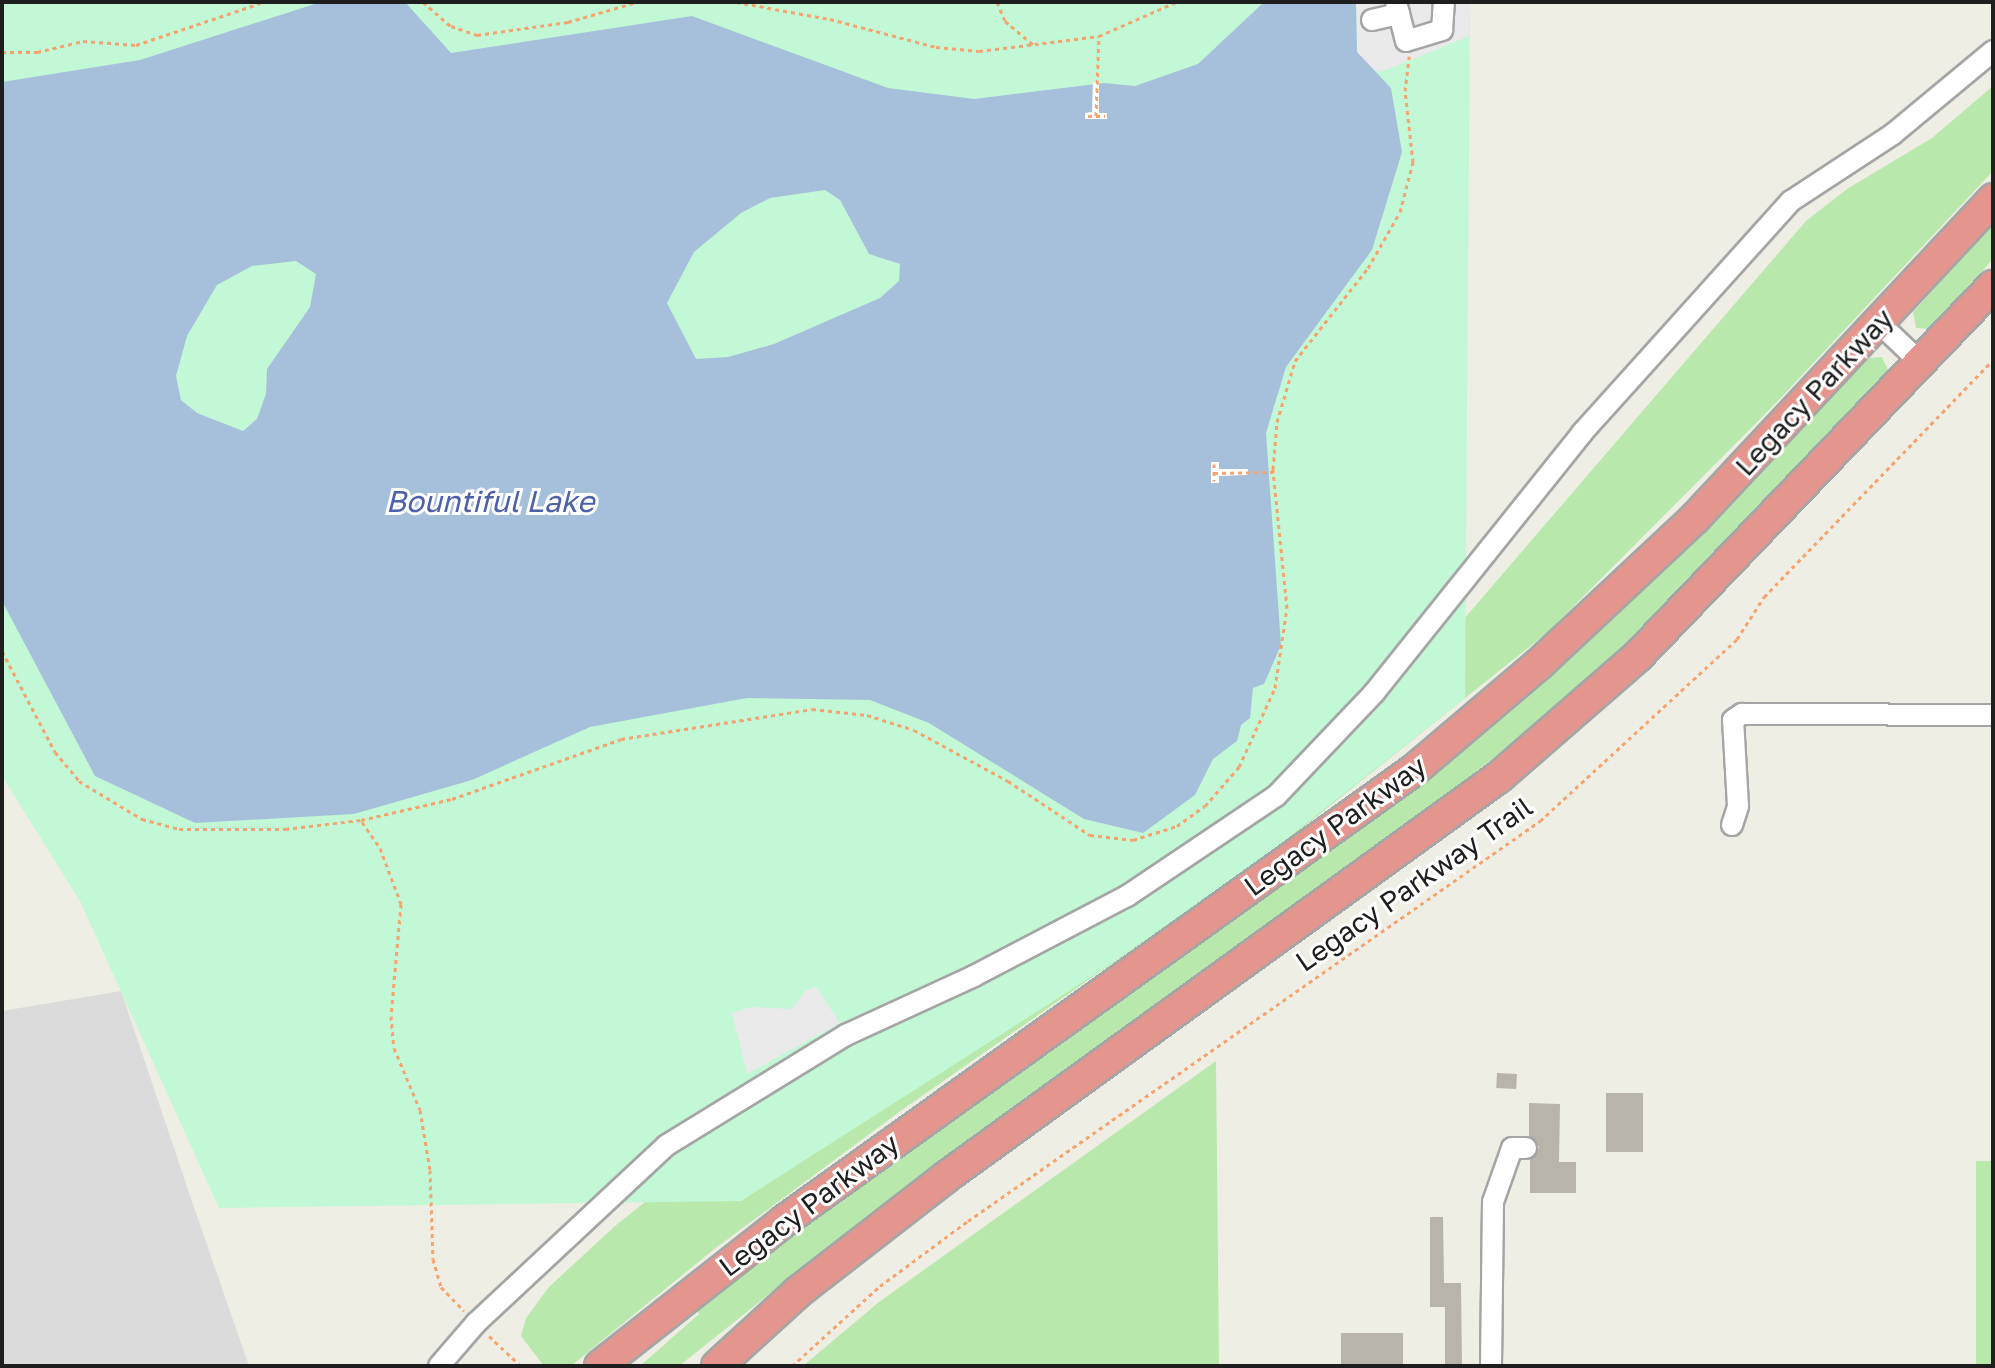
<!DOCTYPE html>
<html>
<head>
<meta charset="utf-8">
<style>
	body { margin:0 }
	#map { position:relative; width:1995px; height:1368px; overflow:hidden; background:#efeee4; font-family:"Golos Text",sans-serif }
	div>[style] { position:absolute }
	[style*='--x'] { left:calc(var(--x)*1px); top:calc(var(--y)*1px); width:calc(var(--w)*1px); rotate:calc(var(--a)*1deg) }
	.residential>* { inset:0; background:#dcdbdb }
	.grass>* { inset:0; background:#b8e8ab; transform-origin:0 0 }
	.park>* { inset:0; background:#c2f8d6 }
	.parking>* { inset:0; background:#eaeaea }
	.water>* { inset:0; background:#a6c0db }
	.pier>* { inset:0; background:#fff }
	.building>* { inset:0; background:#b8b4aa; transform-origin:0 0 }
	.path>* { height:3px; margin-top:-1.5px; transform-origin:0; background:repeating-linear-gradient(90deg,#f6a36e 0 4px,transparent 0 8px) }
	.roads { filter:drop-shadow(2px 0 #a5a5a5) drop-shadow(-2px 0 #a5a5a5) drop-shadow(0 2px #a5a5a5) drop-shadow(0 -2px #a5a5a5) }
	.minor>* { height:20px; margin:-10px; padding:0 10px; transform-origin:10px; border-radius:10px; background:#fff }
	.highway>* { height:30px; margin:-15px; padding:0 15px; transform-origin:15px; border-radius:15px; background:#e4968e }
	span { translate:-50% -50%; white-space:nowrap; text-align:center; line-height:1.15; -webkit-text-stroke:6px #fff; paint-order:stroke }
	.street-label { font-size:28px; color:#1e1e1e }
	.water-label { font-size:30px; color:#4d61ab; font-style:italic }
	.frame { position:absolute; inset:0; border:4px solid #1e1e1e; pointer-events:none }
</style>
</head>
<body>
<div id="map">
	<div class="residential">
		<div style="clip-path:polygon(121px 991px,198px 1219px,249px 1366px,2px 1366px,2px 1011px)"></div>
	</div>
	<div class="grass">
		<div style="clip-path:polygon(1993px 86px,1993px 171px,1773px 406px,1548px 632px,1272px 852px,899px 1112px,713px 1250px,571px 1366px,544px 1366px,521px 1336px,526px 1318px,549px 1287px,615px 1226px,685px 1170px,1439px 648px,1806px 221px,1847px 189px,1932px 138px)"></div>
		<div style="clip-path:polygon(1993px 223px,1993px 259px,1929px 329px,1916px 328px,1913px 312px)"></div>
		<div style="clip-path:polygon(1882px 357px,1889px 372px,1821px 448px,1663px 612px,1519px 738px,1351px 869px,867px 1216px,679px 1366px,640px 1366px,699px 1314px,695px 1308px,786px 1237px,1437px 770px,1615px 617px,1869px 358px)"></div>
		<div style="clip-path:polygon(1216px 1061px,1219px 1366px,803px 1366px,879px 1302px)"></div>
		<div style="left:1976px;top:1161px;width:17px;height:205px"></div>
	</div>
	<div class="park">
		<div style="clip-path:polygon(2px 2px,1470px 2px,1465px 698px,1256px 863px,1094px 975px,741px 1201px,219px 1208px,80px 901px,2px 776px)"></div>
	</div>
	<div class="parking">
		<div style="clip-path:polygon(1356px 2px,1470px 2px,1469px 36px,1381px 72px,1366px 67px,1357px 52px)"></div>
		<div style="clip-path:polygon(816px 987px,840px 1023px,747px 1074px,732px 1013px,751px 1007px,792px 1009px,805px 991px)"></div>
	</div>
	<div class="water">
		<div style="clip-path:polygon(evenodd,321px 2px,405px 2px,451px 53px,692px 16px,888px 88px,974px 99px,1104px 83px,1135px 86px,1198px 64px,1264px 2px,1356px 2px,1357px 52px,1391px 88px,1402px 152px,1372px 250px,1286px 367px,1266px 433px,1281px 645px,1264px 684px,1253px 688px,1250px 718px,1241px 725px,1237px 741px,1213px 759px,1195px 795px,1143px 833px,1084px 819px,929px 723px,870px 700px,747px 698px,590px 727px,472px 780px,354px 814px,195px 823px,95px 776px,2px 601px,2px 82px,140px 60px,321px 2px,825px 190px,840px 200px,869px 254px,900px 264px,899px 281px,880px 298px,774px 344px,728px 357px,696px 359px,667px 303px,694px 252px,741px 213px,770px 198px,825px 190px,321px 2px,296px 261px,316px 274px,310px 307px,267px 369px,266px 394px,257px 419px,243px 431px,197px 413px,181px 400px,176px 376px,187px 336px,217px 285px,252px 266px,296px 261px)"></div>
	</div>
	<div class="pier">
		<div style="clip-path:polygon(1093px 82px,1099px 83px,1099px 113px,1107px 113px,1107px 119px,1085px 119px,1085px 113px,1092px 112px)"></div>
		<div style="clip-path:polygon(1211px 462px,1219px 462px,1219px 469px,1248px 469px,1248px 475px,1219px 476px,1219px 483px,1211px 483px)"></div>
	</div>
	<div class="building">
		<div style="left:1497px;top:1073px;width:20px;height:15px;rotate:3deg"></div>
		<div style="left:1606px;top:1093px;width:37px;height:59px"></div>
		<div style="clip-path:polygon(1529px 1103px,1560px 1104px,1559px 1162px,1576px 1162px,1576px 1193px,1530px 1193px,1530px 1160px,1539px 1147px,1529px 1136px)"></div>
		<div style="clip-path:polygon(1430px 1217px,1443px 1217px,1444px 1283px,1461px 1283px,1462px 1366px,1445px 1366px,1445px 1307px,1430px 1307px)"></div>
		<div style="left:1403px;top:1333px;width:33px;height:62px;rotate:90deg"></div>
	</div>
	<div class="path">
		<div style="--x:423;--y:2;--w:37;--a:41"></div>
		<div style="--x:451;--y:26;--w:28;--a:19"></div>
		<div style="--x:477;--y:35;--w:92;--a:-8.1"></div>
		<div style="--x:568;--y:22;--w:72;--a:-16.2"></div>
		<div style="--x:736;--y:2;--w:96;--a:10.3"></div>
		<div style="--x:830;--y:19;--w:110;--a:14.8"></div>
		<div style="--x:936;--y:47;--w:43;--a:5.3"></div>
		<div style="--x:979;--y:51;--w:121;--a:-7.1"></div>
		<div style="--x:1099;--y:36;--w:84;--a:-23.8"></div>
		<div style="--x:997;--y:2;--w:21;--a:67"></div>
		<div style="--x:1005;--y:21;--w:38;--a:40"></div>
		<div style="--x:2;--y:52;--w:35;--a:0"></div>
		<div style="--x:37;--y:52;--w:47;--a:-13.4"></div>
		<div style="--x:83;--y:41;--w:53;--a:4.3"></div>
		<div style="--x:136;--y:45;--w:135;--a:-18.6"></div>
		<div style="--x:1088;--y:116;--w:17;--a:0"></div>
		<div style="--x:1096;--y:116;--w:80;--a:-87.9"></div>
		<div style="--x:1214;--y:464;--w:17;--a:90"></div>
		<div style="--x:1214;--y:473;--w:59;--a:-1"></div>
		<div style="--x:2;--y:651;--w:114;--a:62.3"></div>
		<div style="--x:55;--y:752;--w:38;--a:50"></div>
		<div style="--x:79;--y:781;--w:74;--a:31.1"></div>
		<div style="--x:142;--y:819;--w:38;--a:15"></div>
		<div style="--x:179;--y:829;--w:106;--a:0"></div>
		<div style="--x:285;--y:829;--w:77;--a:-6.8"></div>
		<div style="--x:361;--y:820;--w:93;--a:-13"></div>
		<div style="--x:452;--y:799;--w:179;--a:-19.5"></div>
		<div style="--x:621;--y:739;--w:193;--a:-8.9"></div>
		<div style="--x:812;--y:709;--w:55;--a:6.2"></div>
		<div style="--x:867;--y:715;--w:49;--a:17.7"></div>
		<div style="--x:914;--y:730;--w:107;--a:28.5"></div>
		<div style="--x:1008;--y:781;--w:98;--a:33.4"></div>
		<div style="--x:1090;--y:835;--w:43;--a:6.6"></div>
		<div style="--x:1133;--y:840;--w:46;--a:-17.7"></div>
		<div style="--x:1177;--y:826;--w:34;--a:-36"></div>
		<div style="--x:1205;--y:806;--w:52;--a:-48.9"></div>
		<div style="--x:1239;--y:767;--w:87;--a:-65.5"></div>
		<div style="--x:1275;--y:688;--w:81;--a:-81.5"></div>
		<div style="--x:1287;--y:608;--w:140;--a:-95.8"></div>
		<div style="--x:1273;--y:469;--w:47;--a:-85.1"></div>
		<div style="--x:1277;--y:422;--w:64;--a:-73.6"></div>
		<div style="--x:1295;--y:361;--w:118;--a:-51.9"></div>
		<div style="--x:1368;--y:268;--w:64;--a:-60.3"></div>
		<div style="--x:1400;--y:212;--w:52;--a:-75.4"></div>
		<div style="--x:1413;--y:162;--w:71;--a:-96.4"></div>
		<div style="--x:1405;--y:91;--w:35;--a:-83"></div>
		<div style="--x:362;--y:822;--w:32;--a:55"></div>
		<div style="--x:380;--y:848;--w:60;--a:69.4"></div>
		<div style="--x:401;--y:904;--w:112;--a:95.1"></div>
		<div style="--x:391;--y:1016;--w:32;--a:85"></div>
		<div style="--x:394;--y:1048;--w:67;--a:67.2"></div>
		<div style="--x:420;--y:1110;--w:61;--a:80.5"></div>
		<div style="--x:430;--y:1170;--w:89;--a:88.1"></div>
		<div style="--x:433;--y:1259;--w:29;--a:74"></div>
		<div style="--x:441;--y:1287;--w:33;--a:46"></div>
		<div style="--x:489;--y:1336;--w:44;--a:43.2"></div>
		<div style="--x:792;--y:1366;--w:119;--a:-42.3"></div>
		<div style="--x:880;--y:1286;--w:109;--a:-36.5"></div>
		<div style="--x:968;--y:1221;--w:698;--a:-34.97"></div>
		<div style="--x:1540;--y:821;--w:268;--a:-42.7"></div>
		<div style="--x:1737;--y:639;--w:50;--a:-57.3"></div>
		<div style="--x:1764;--y:597;--w:330;--a:-46"></div>
	</div>
	<div class="roads">
		<div class="minor">
			<div style="--x:1396;--y:2;--w:40;--a:75.6"></div>
			<div style="--x:1406;--y:41;--w:38;--a:-17"></div>
			<div style="--x:1442;--y:30;--w:28;--a:-86"></div>
			<div style="--x:1372;--y:20;--w:28;--a:-13"></div>
			<div style="--x:1880;--y:324;--w:57;--a:43.6"></div>
			<div style="--x:1732;--y:825;--w:20;--a:-72"></div>
			<div style="--x:1738;--y:806;--w:86;--a:-93.3"></div>
			<div style="--x:1733;--y:720;--w:11;--a:-34"></div>
			<div style="--x:1742;--y:714;--w:251;--a:0.2"></div>
			<div style="--x:439;--y:1366;--w:57;--a:-49.3"></div>
			<div style="--x:476;--y:1323;--w:261;--a:-43"></div>
			<div style="--x:667;--y:1145;--w:210;--a:-31.6"></div>
			<div style="--x:846;--y:1035;--w:141;--a:-24.7"></div>
			<div style="--x:974;--y:976;--w:173;--a:-27.6"></div>
			<div style="--x:1127;--y:896;--w:179;--a:-33.9"></div>
			<div style="--x:1276;--y:796;--w:142;--a:-46.4"></div>
			<div style="--x:1374;--y:693;--w:333;--a:-51.3"></div>
			<div style="--x:1582;--y:433;--w:312;--a:-48"></div>
			<div style="--x:1791;--y:201;--w:122;--a:-33.3"></div>
			<div style="--x:1893;--y:134;--w:130;--a:-39.7"></div>
			<div style="--x:1491;--y:1366;--w:164;--a:-89.3"></div>
			<div style="--x:1493;--y:1202;--w:57;--a:-70.6"></div>
			<div style="--x:1512;--y:1148;--w:14;--a:0"></div>
		</div>
		<div class="highway">
			<div style="--x:600;--y:1366;--w:234;--a:-38.2"></div>
			<div style="--x:784;--y:1221;--w:775;--a:-35.6"></div>
			<div style="--x:1414;--y:770;--w:162;--a:-40.3"></div>
			<div style="--x:1538;--y:665;--w:215;--a:-43.1"></div>
			<div style="--x:1695;--y:518;--w:437;--a:-46.9"></div>
			<div style="--x:717;--y:1366;--w:110;--a:-42.4"></div>
			<div style="--x:798;--y:1292;--w:187;--a:-37.8"></div>
			<div style="--x:946;--y:1177;--w:683;--a:-35.88"></div>
			<div style="--x:1499;--y:777;--w:184;--a:-41"></div>
			<div style="--x:1638;--y:656;--w:513;--a:-46.19"></div>
		</div>
	</div>
	<div class="street-label">
		<span style="left:1814px;top:392px;rotate:-47deg">Legacy Parkway</span>
		<span style="left:1335px;top:826px;rotate:-36deg">Legacy Parkway</span>
		<span style="left:1414px;top:884px;rotate:-35deg">Legacy Parkway Trail</span>
		<span style="left:809px;top:1205px;rotate:-37deg">Legacy Parkway</span>
	</div>
	<div class="water-label">
		<span style="left:490px;top:501px">Bountiful Lake</span>
	</div>
	<div class="frame"></div>
</div>
</body>
</html>
